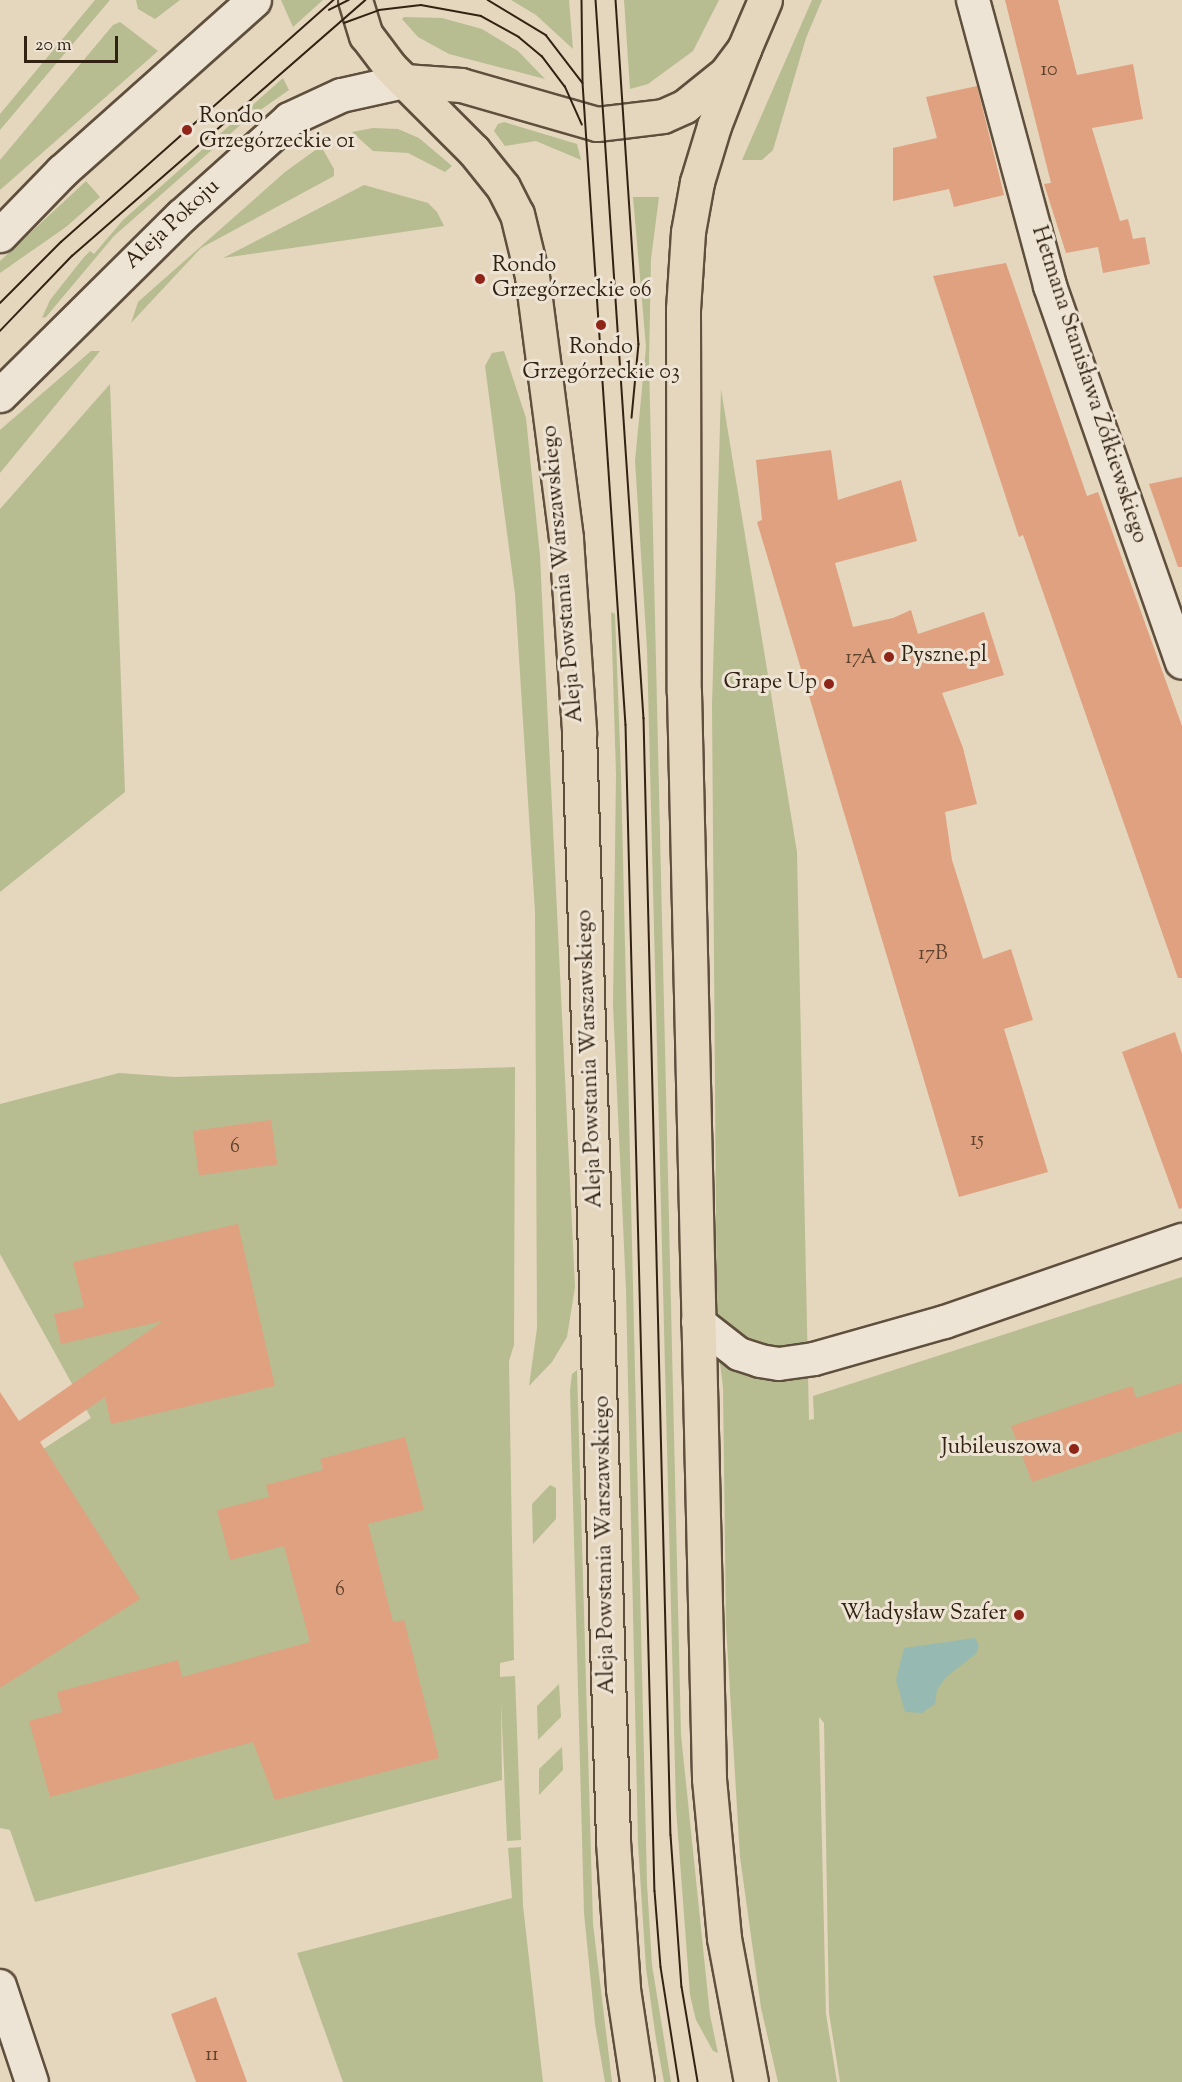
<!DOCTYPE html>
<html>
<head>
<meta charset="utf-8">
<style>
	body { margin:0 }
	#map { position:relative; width:1182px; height:2082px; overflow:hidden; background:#e5d6be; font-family:"Sorts Mill Goudy",serif }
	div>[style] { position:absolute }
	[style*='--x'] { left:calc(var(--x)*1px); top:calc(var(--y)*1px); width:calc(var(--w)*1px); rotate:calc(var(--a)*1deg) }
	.green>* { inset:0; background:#b7bd90 }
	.water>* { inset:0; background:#96b9b2 }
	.building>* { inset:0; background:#dfa17f; transform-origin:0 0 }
	.roads { filter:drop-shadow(2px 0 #5f4f3d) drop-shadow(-2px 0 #5f4f3d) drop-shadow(0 2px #5f4f3d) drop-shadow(0 -2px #5f4f3d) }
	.minor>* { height:32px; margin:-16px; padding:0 16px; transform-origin:16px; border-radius:16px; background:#eee4d5 }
	.secondary>* { height:33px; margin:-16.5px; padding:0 16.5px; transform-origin:16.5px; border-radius:16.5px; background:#eee4d5 }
	.primary>* { height:33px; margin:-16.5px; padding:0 16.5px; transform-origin:16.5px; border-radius:16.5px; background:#e5d6be }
	.tram>* { height:1.5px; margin:-0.75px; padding:0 0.75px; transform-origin:0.75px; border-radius:0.75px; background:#322212 }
	.dots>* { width:16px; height:16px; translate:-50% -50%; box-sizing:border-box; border:3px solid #eee4d5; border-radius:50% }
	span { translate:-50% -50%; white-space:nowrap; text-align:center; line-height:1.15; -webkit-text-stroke:6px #eee4d5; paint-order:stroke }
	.number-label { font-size:20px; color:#5d422d }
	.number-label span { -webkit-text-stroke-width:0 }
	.poi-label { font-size:22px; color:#322212 }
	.left { translate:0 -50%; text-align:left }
	.right { translate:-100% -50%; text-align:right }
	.street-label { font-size:22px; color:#322212 }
	.scale { position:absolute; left:24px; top:36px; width:94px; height:27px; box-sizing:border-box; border:3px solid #322212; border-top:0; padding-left:8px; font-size:18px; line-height:21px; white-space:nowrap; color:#322212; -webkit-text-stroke:4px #eee4d5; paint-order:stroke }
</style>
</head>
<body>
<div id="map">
	<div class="green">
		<div style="clip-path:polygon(95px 0,110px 0,0 130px,0 114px)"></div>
		<div style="clip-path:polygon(136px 0,180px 0,155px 19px,138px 9px)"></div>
		<div style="clip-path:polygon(281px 0,323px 0,293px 27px)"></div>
		<div style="clip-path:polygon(511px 0,569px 0,573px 49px,536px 15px)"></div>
		<div style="clip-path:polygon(624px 0,719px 0,693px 51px,648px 84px,630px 89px)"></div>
		<div style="clip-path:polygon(812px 0,822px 0,806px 38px,773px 150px,762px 160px,742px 160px)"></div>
		<div style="clip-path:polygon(404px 17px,442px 18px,482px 29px,518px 51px,545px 79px,449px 54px,418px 37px,402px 19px)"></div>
		<div style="clip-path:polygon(120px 22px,158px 51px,0 190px,0 160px,113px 25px)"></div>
		<div style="clip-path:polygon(283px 78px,289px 90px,246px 120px,114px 236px,46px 317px,42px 318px,50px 300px,84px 257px,90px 251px,94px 254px,123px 220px)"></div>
		<div style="clip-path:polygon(504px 122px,577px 144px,581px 160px,536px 141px,505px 146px,494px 131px,498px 124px)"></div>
		<div style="clip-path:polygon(373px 128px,398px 129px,419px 138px,452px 166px,445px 172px,408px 153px,373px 151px,352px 132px)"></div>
		<div style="clip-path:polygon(321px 146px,334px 169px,334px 176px,201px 248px,131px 323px,138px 302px,285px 172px)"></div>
		<div style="clip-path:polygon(86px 181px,100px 197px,66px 227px,0 273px,0 261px)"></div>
		<div style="clip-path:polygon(364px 185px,428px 203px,437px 212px,444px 226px,223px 258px)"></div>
		<div style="clip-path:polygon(633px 197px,659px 197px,651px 259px,649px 361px,681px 1735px,710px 2015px,718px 2053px,713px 2051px,696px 2020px,690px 1995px,676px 1808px,647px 649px,635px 461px,646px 347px)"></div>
		<div style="clip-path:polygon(91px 351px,100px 351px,0 473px,0 430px)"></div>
		<div style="clip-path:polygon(504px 351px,526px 418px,540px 556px,575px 1287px,567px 1337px,552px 1362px,529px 1386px,537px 1328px,535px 912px,515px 594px,485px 366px,492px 353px)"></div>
		<div style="clip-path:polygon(110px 384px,125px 792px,0 892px,0 509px)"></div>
		<div style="clip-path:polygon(721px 389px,797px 852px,809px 1420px,814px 1419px,813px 1396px,1182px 1277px,1182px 2082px,840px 2082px,829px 2013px,824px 1723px,819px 1717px,826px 2014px,837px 2082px,778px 2082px,761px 2008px,740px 1857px,726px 1626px,723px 1387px,717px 1340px,712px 705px)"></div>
		<div style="clip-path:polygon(611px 612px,615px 614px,621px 773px,647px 1884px,652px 1965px,671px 2082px,664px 2082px,656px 2039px,646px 1968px,638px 1844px,626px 1290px,613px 1005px,616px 774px)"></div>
		<div style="clip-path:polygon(515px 1067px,514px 1345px,509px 1361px,514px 1660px,500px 1663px,500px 1677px,515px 1676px,521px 1840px,507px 1841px,501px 1701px,502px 1780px,35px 1902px,10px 1830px,0 1828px,0 1477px,91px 1418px,0 1254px,0 1104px,119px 1073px,175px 1077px)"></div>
		<div style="clip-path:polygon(577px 1370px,593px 1924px,612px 2082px,605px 2082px,595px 2024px,584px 1913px,570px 1390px,572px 1374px)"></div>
		<div style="clip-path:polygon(550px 1485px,556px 1488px,556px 1519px,533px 1544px,532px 1504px)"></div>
		<div style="clip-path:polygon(559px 1684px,561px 1717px,538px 1740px,537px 1706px)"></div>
		<div style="clip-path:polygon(562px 1747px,563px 1770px,539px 1795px,539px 1769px)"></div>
		<div style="clip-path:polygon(521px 1847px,523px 1906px,543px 2082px,343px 2082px,297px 1953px,512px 1898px,508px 1848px)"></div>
	</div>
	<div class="water">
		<div style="clip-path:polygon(975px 1638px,979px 1646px,976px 1654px,946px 1677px,937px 1690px,935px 1704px,922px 1713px,905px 1712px,896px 1680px,904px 1648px)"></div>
	</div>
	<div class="building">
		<div style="clip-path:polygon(1005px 0,1058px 0,1077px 75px,1133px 64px,1143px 119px,1092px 128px,1120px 221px,1128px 219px,1133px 239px,1145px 237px,1150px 264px,1103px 273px,1098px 247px,1066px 253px,1044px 184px,1051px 183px)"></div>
		<div style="clip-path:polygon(977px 86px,1004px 195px,954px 207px,949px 189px,893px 201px,893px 148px,937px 138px,926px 97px)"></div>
		<div style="clip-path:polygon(1006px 263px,1087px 496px,1098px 492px,1182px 726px,1182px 978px,1178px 978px,1023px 535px,1019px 537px,933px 276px)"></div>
		<div style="clip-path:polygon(831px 450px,838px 500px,901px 480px,917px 541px,835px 563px,853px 627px,893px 618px,911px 610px,918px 634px,984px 612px,1004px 675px,942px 693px,963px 748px,977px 804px,945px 812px,952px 860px,983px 959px,1011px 949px,1033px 1020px,1004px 1029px,1048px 1172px,959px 1197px,757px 522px,762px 520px,756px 460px)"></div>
		<div style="clip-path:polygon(1182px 477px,1182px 567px,1178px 567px,1149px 484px)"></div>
		<div style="clip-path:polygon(1175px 1032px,1182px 1054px,1182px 1208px,1179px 1209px,1122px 1052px)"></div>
		<div style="left:271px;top:1120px;width:45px;height:79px;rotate:82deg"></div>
		<div style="clip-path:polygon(238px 1224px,275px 1386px,111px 1424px,105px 1397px,40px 1442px,140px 1599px,0 1688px,0 1392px,19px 1421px,163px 1321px,61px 1344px,54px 1314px,84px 1307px,73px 1262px)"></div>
		<div style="clip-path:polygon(1182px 1383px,1182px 1431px,1032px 1482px,1011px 1426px,1132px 1386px,1136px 1398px)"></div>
		<div style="clip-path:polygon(405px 1437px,424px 1510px,368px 1524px,393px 1622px,404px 1620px,439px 1758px,275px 1800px,253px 1742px,50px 1797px,29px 1721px,62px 1712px,57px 1692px,178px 1660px,182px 1677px,310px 1642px,284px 1546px,230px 1560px,217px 1510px,269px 1497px,266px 1485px,323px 1470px,320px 1459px)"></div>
		<div style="clip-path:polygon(216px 1997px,247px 2082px,196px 2082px,171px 2014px)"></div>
	</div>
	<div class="roads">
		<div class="minor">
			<div style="--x:973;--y:0;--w:296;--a:74.9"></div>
			<div style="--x:1050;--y:286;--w:399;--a:70.7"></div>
			<div style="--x:698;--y:1322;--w:52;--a:38"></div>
			<div style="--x:739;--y:1354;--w:22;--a:18"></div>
			<div style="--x:760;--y:1361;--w:19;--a:9"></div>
			<div style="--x:779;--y:1364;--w:35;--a:-8"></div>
			<div style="--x:814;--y:1359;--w:136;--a:-15.8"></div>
			<div style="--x:945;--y:1322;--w:251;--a:-19.1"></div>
			<div style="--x:0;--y:1986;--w:101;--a:71.6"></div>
		</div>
		<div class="secondary">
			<div style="--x:0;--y:235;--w:89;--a:-45.9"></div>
			<div style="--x:62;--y:171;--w:257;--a:-41.7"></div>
			<div style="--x:0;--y:395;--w:255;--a:-44.7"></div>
			<div style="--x:181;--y:216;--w:145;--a:-41.9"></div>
			<div style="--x:289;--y:119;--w:57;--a:-24.8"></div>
			<div style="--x:341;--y:95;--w:65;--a:-12.5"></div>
		</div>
		<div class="primary">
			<div style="--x:355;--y:0;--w:37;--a:73"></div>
			<div style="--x:366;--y:35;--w:39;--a:53"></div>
			<div style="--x:389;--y:66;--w:120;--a:45"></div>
			<div style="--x:474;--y:151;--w:46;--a:51.1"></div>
			<div style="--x:503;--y:187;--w:30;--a:63"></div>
			<div style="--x:517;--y:214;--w:64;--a:76.4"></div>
			<div style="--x:532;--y:276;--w:265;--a:82.6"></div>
			<div style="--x:566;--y:539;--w:193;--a:86.1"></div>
			<div style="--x:579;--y:732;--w:1110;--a:88.24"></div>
			<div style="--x:613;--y:1841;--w:148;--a:86.1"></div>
			<div style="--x:623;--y:1989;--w:94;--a:81.4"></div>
			<div style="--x:744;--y:49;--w:83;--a:111.3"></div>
			<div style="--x:714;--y:126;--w:59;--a:106.9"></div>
			<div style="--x:697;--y:182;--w:51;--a:100.2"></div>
			<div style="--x:688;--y:232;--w:77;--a:93.7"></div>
			<div style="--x:683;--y:309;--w:383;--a:89.9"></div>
			<div style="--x:684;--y:692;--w:1087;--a:88.68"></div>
			<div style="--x:709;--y:1779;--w:160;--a:84.6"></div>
			<div style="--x:724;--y:1938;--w:147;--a:79.4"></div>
			<div style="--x:404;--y:81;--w:57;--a:4"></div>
			<div style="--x:461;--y:85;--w:141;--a:16"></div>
			<div style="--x:597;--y:124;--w:66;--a:-6.9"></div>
			<div style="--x:663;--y:116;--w:24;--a:-24"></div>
			<div style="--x:685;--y:106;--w:53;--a:-38.8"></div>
			<div style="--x:726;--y:73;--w:30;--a:-53"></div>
			<div style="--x:744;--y:49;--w:53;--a:-66.8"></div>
		</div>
	</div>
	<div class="tram">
		<div style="--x:488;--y:0;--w:68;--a:31.1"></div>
		<div style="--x:546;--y:35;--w:59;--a:52.5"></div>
		<div style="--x:582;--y:0;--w:83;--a:89.3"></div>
		<div style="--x:583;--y:83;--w:643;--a:86.17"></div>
		<div style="--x:626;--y:725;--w:1166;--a:88.58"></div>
		<div style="--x:655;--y:1891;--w:76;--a:85.5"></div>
		<div style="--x:661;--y:1967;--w:116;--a:81.1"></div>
		<div style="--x:596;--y:0;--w:720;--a:86.18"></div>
		<div style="--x:644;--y:718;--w:1117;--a:88.62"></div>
		<div style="--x:671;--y:1835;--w:152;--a:85.9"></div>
		<div style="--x:682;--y:1987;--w:96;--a:80.4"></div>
		<div style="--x:616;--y:0;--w:345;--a:86.2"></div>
		<div style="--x:639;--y:344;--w:74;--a:95.4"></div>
		<div style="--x:329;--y:10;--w:22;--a:-27"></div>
		<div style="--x:344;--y:23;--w:37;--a:-20"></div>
		<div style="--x:379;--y:10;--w:42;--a:-6.8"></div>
		<div style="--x:421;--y:5;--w:61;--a:10.4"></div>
		<div style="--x:481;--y:16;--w:43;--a:28.9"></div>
		<div style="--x:519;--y:37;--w:30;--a:40"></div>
		<div style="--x:542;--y:56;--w:38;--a:53"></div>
		<div style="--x:565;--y:86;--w:42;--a:65.9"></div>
		<div style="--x:0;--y:303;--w:86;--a:-45"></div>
		<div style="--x:61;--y:242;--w:365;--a:-41.6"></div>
		<div style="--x:0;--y:331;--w:104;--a:-46.2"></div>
		<div style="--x:72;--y:256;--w:389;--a:-41.1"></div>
	</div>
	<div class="dots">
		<div style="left:187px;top:130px;background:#8f2418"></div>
		<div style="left:480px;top:279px;background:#8f2418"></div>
		<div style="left:601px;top:325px;background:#8f2418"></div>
		<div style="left:889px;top:657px;background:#8f2418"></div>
		<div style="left:829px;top:684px;background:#8f2418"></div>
		<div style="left:1074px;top:1449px;background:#8f2418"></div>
		<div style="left:1019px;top:1615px;background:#8f2418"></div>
	</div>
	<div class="number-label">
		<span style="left:1049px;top:70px">10</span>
		<span style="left:861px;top:658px">17A</span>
		<span style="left:933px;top:954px">17B</span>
		<span style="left:977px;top:1140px">15</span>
		<span style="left:235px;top:1147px">6</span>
		<span style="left:340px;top:1590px">6</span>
		<span style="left:212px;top:2055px">11</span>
	</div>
	<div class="poi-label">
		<span class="left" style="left:199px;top:130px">Rondo<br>Grzegórzeckie 01</span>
		<span class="left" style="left:492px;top:279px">Rondo<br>Grzegórzeckie 06</span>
		<span style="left:601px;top:361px">Rondo<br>Grzegórzeckie 03</span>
		<span class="left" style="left:901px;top:657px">Pyszne.pl</span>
		<span class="right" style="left:817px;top:684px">Grape Up</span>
		<span class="right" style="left:1062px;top:1449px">Jubileuszowa</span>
		<span class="right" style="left:1007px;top:1615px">Władysław Szafer</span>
	</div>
	<div class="street-label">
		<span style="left:173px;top:225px;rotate:-43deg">Aleja Pokoju</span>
		<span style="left:1088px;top:385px;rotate:72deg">Hetmana Stanisława Żółkiewskiego</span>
		<span style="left:564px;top:574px;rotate:-95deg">Aleja Powstania Warszawskiego</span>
		<span style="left:591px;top:1059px;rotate:-92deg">Aleja Powstania Warszawskiego</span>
		<span style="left:606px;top:1545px;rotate:-91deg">Aleja Powstania Warszawskiego</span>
	</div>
	<div class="scale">20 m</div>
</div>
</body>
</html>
